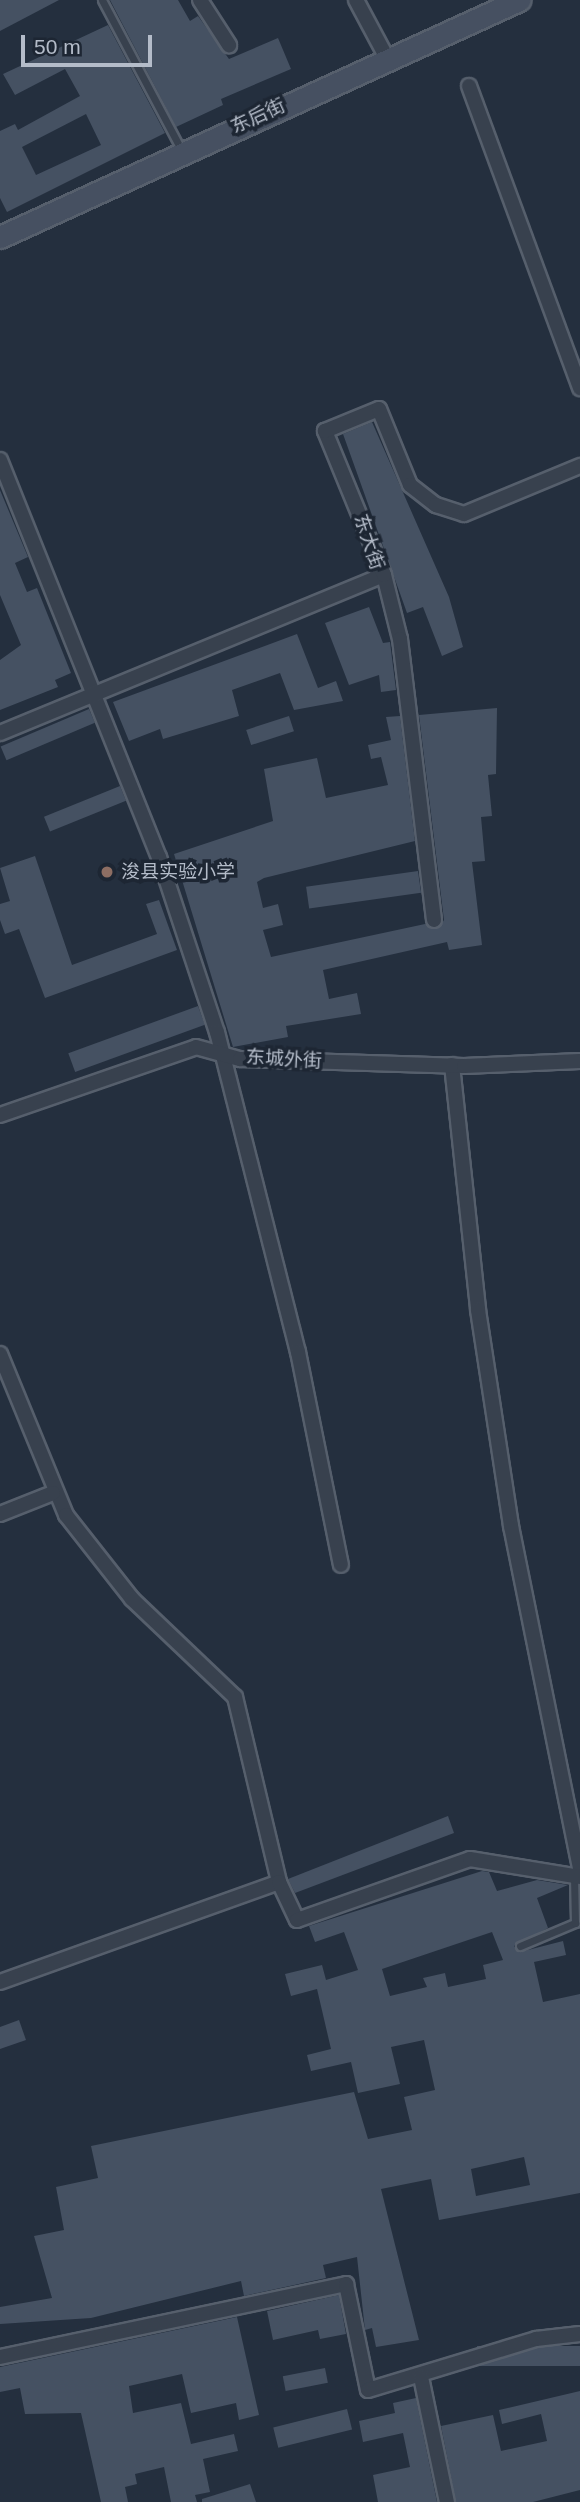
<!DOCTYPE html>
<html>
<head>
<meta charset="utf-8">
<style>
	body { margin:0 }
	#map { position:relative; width:580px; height:2502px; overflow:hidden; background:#242f3e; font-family:Helvetica,"Noto Sans SC",sans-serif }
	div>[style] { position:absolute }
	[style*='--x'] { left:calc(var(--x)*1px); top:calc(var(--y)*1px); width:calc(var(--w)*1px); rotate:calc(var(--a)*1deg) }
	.building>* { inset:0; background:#455162; transform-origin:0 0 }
	.roads { filter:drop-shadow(2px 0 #565f6c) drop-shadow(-2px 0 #565f6c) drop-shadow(0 2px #565f6c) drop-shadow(0 -2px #565f6c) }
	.lane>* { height:7px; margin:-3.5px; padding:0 3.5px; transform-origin:3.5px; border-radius:3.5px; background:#38414e }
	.street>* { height:14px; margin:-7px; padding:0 7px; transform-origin:7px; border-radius:7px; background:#38414e }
	.secondary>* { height:21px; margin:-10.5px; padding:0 10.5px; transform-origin:10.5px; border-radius:10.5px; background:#465061 }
	.dots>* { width:19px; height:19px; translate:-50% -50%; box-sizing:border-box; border:4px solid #1d2633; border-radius:50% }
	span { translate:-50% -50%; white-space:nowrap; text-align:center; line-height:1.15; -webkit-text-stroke:7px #1d2633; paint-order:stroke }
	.street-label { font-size:19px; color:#b4bcc9 }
	.poi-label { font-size:19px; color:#b4bcc9 }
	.left { translate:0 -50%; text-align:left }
	.scale { position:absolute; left:21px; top:35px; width:131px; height:32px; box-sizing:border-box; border:4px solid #b4bcc9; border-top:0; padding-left:9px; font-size:21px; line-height:24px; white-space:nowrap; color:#b4bcc9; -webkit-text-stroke:5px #1d2633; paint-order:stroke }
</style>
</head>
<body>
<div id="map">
	<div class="building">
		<div style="clip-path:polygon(0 0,59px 0,0 31px)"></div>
		<div style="clip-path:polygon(110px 0,178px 0,190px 21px,198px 16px,229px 59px,278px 38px,291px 69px,221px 99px,223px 105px,176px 127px)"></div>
		<div style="clip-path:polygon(evenodd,108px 25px,165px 133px,7px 212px,0 198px,0 131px,15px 124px,18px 130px,80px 96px,65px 69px,15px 95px,3px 74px,108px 25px,86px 114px,101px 145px,36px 175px,22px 147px,86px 114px)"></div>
		<div style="clip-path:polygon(372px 422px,449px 597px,463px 647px,442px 656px,423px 607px,407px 613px,343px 434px)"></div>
		<div style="clip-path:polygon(0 490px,28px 557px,15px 563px,27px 592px,37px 588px,71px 673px,55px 680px,58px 687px,0 710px,0 660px,21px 645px,0 595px)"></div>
		<div style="clip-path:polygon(369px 607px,383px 643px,390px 642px,396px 690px,381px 692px,379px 675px,349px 685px,325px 623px)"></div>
		<div style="clip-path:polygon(297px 634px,318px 688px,336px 681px,343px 701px,294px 710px,280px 673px,232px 690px,239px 716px,163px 739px,160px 729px,129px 741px,113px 702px)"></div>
		<div style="clip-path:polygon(497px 708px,496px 774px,488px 775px,492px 816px,481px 817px,485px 861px,472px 862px,482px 945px,449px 950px,447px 942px,323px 970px,329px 999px,357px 993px,361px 1014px,286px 1026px,288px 1037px,233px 1047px,174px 854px,273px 821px,264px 769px,317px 758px,326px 798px,388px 785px,381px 757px,371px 759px,368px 745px,391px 740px,386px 717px,400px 716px,415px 841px,264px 878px,257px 882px,263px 908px,278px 904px,283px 925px,263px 930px,271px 957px,425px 924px,439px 928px,444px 920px,419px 715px)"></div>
		<div style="left:89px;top:709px;width:15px;height:96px;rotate:67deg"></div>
		<div style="left:289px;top:716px;width:16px;height:45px;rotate:72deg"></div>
		<div style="left:120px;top:786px;width:16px;height:82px;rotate:68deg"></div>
		<div style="clip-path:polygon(35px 856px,72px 965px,157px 934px,146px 904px,159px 900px,177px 950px,45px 998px,19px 929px,5px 934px,0 920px,0 904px,10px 901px,0 868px)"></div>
		<div style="left:418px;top:871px;width:22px;height:113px;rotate:82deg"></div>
		<div style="left:198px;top:1006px;width:20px;height:138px;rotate:70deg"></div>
		<div style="clip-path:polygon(448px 1816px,454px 1833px,295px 1893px,288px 1879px)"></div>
		<div style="clip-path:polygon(evenodd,482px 1871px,489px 1872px,497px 1891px,537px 1880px,568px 1885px,537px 1898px,548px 1928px,514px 1946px,520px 1952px,563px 1941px,566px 1955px,534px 1962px,543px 2002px,580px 1994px,580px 2193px,439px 2220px,431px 2179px,381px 2189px,419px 2340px,376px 2347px,372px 2328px,365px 2330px,357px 2257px,323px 2265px,326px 2278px,244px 2296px,241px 2281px,91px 2318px,0 2324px,0 2307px,52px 2298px,34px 2236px,64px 2230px,56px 2187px,98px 2178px,91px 2146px,354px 2092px,368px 2139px,412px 2130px,404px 2097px,435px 2090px,424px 2040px,391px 2047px,400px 2084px,358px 2093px,351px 2062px,311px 2071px,307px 2055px,331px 2049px,317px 1989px,291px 1996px,285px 1974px,322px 1965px,326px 1980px,358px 1970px,344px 1932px,315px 1942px,309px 1926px,482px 1871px,492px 1932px,503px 1960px,483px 1965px,486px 1979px,448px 1987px,445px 1973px,423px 1978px,427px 1987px,390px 1996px,382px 1969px,492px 1932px,482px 1871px,524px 2157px,530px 2185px,476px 2196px,471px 2169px,524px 2157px)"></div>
		<div style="clip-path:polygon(19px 2020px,26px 2040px,0 2049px,0 2027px)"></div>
		<div style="clip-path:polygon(339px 2295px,346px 2334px,320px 2339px,318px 2330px,273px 2340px,267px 2311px)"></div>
		<div style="clip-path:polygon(237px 2317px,259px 2415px,239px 2420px,236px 2403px,191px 2413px,182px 2374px,129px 2386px,133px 2413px,181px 2403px,191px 2444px,234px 2434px,238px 2451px,203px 2459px,210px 2492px,195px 2495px,197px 2502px,171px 2502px,164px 2467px,135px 2474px,137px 2484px,125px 2487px,128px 2502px,101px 2502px,81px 2413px,25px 2414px,20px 2388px,0 2392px,0 2367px)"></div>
		<div style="left:580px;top:2346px;width:20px;height:103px;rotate:90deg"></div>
		<div style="left:325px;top:2368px;width:15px;height:43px;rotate:79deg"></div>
		<div style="clip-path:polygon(580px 2391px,580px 2490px,533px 2502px,456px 2502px,441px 2426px,493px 2415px,501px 2451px,547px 2441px,541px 2414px,502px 2424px,499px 2410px)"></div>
		<div style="clip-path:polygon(416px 2398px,437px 2502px,378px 2502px,373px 2475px,410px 2467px,403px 2433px,363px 2442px,359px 2421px,395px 2413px,393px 2403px)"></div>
		<div style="left:347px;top:2409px;width:21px;height:76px;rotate:76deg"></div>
		<div style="clip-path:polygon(250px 2484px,256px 2502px,202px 2502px,202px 2499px)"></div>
	</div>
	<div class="roads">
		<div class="lane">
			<div style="--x:102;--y:0;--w:171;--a:62.1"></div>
			<div style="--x:520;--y:1946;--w:60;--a:-22.7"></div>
			<div style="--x:575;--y:1923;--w:47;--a:-91.2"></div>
		</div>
		<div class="street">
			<div style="--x:200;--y:0;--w:54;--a:57.2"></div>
			<div style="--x:356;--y:0;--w:66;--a:61.9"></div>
			<div style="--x:469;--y:86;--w:322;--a:69.8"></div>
			<div style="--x:0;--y:460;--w:428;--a:68.2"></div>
			<div style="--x:159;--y:857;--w:184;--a:71.7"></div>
			<div style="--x:217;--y:1032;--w:330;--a:75.8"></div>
			<div style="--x:298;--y:1352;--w:217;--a:78.6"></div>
			<div style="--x:384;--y:575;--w:66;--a:76"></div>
			<div style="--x:400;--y:639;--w:283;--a:83.1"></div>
			<div style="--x:0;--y:733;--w:415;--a:-22.4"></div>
			<div style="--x:384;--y:575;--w:156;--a:-112.3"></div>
			<div style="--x:325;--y:431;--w:58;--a:-22.2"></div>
			<div style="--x:379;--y:409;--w:82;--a:67.8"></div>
			<div style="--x:410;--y:485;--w:33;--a:38"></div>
			<div style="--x:436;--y:505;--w:29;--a:18"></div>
			<div style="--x:464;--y:514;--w:126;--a:-22.5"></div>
			<div style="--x:452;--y:1065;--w:246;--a:83.9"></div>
			<div style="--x:478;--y:1310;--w:219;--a:81.3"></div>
			<div style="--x:511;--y:1526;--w:350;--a:78.6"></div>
			<div style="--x:0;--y:1115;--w:207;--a:-19.1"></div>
			<div style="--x:196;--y:1047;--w:46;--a:15.3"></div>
			<div style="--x:240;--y:1059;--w:224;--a:1.8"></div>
			<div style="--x:464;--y:1066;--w:116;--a:-2.5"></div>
			<div style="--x:0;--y:1354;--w:174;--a:67.7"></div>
			<div style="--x:66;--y:1515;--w:107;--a:51.8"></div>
			<div style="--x:132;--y:1599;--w:142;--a:43.6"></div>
			<div style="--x:235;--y:1697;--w:190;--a:76.6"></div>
			<div style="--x:0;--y:1514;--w:57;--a:-21.6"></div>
			<div style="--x:0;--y:1982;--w:296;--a:-19.7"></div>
			<div style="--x:279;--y:1882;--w:42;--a:64.7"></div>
			<div style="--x:297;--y:1920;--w:183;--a:-19.4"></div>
			<div style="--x:470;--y:1859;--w:111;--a:9.3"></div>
			<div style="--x:0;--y:2357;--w:354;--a:-11.9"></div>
			<div style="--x:346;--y:2284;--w:108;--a:78.3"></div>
			<div style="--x:368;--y:2390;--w:176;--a:-16.9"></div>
			<div style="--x:536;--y:2339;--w:44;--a:-6.5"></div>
			<div style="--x:421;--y:2377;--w:128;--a:78.3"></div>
		</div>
		<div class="secondary">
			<div style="--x:0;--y:237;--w:571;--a:-24.54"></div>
		</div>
	</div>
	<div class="dots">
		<div style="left:107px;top:872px;background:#8d6e63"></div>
	</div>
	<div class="street-label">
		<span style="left:258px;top:116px;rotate:-25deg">东后街</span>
		<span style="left:369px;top:542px;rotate:71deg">东大街</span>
		<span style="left:284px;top:1059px;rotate:3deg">东城外街</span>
	</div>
	<div class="poi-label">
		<span class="left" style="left:121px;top:872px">浚县实验小学</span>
	</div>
	<div class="scale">50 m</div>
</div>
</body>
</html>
